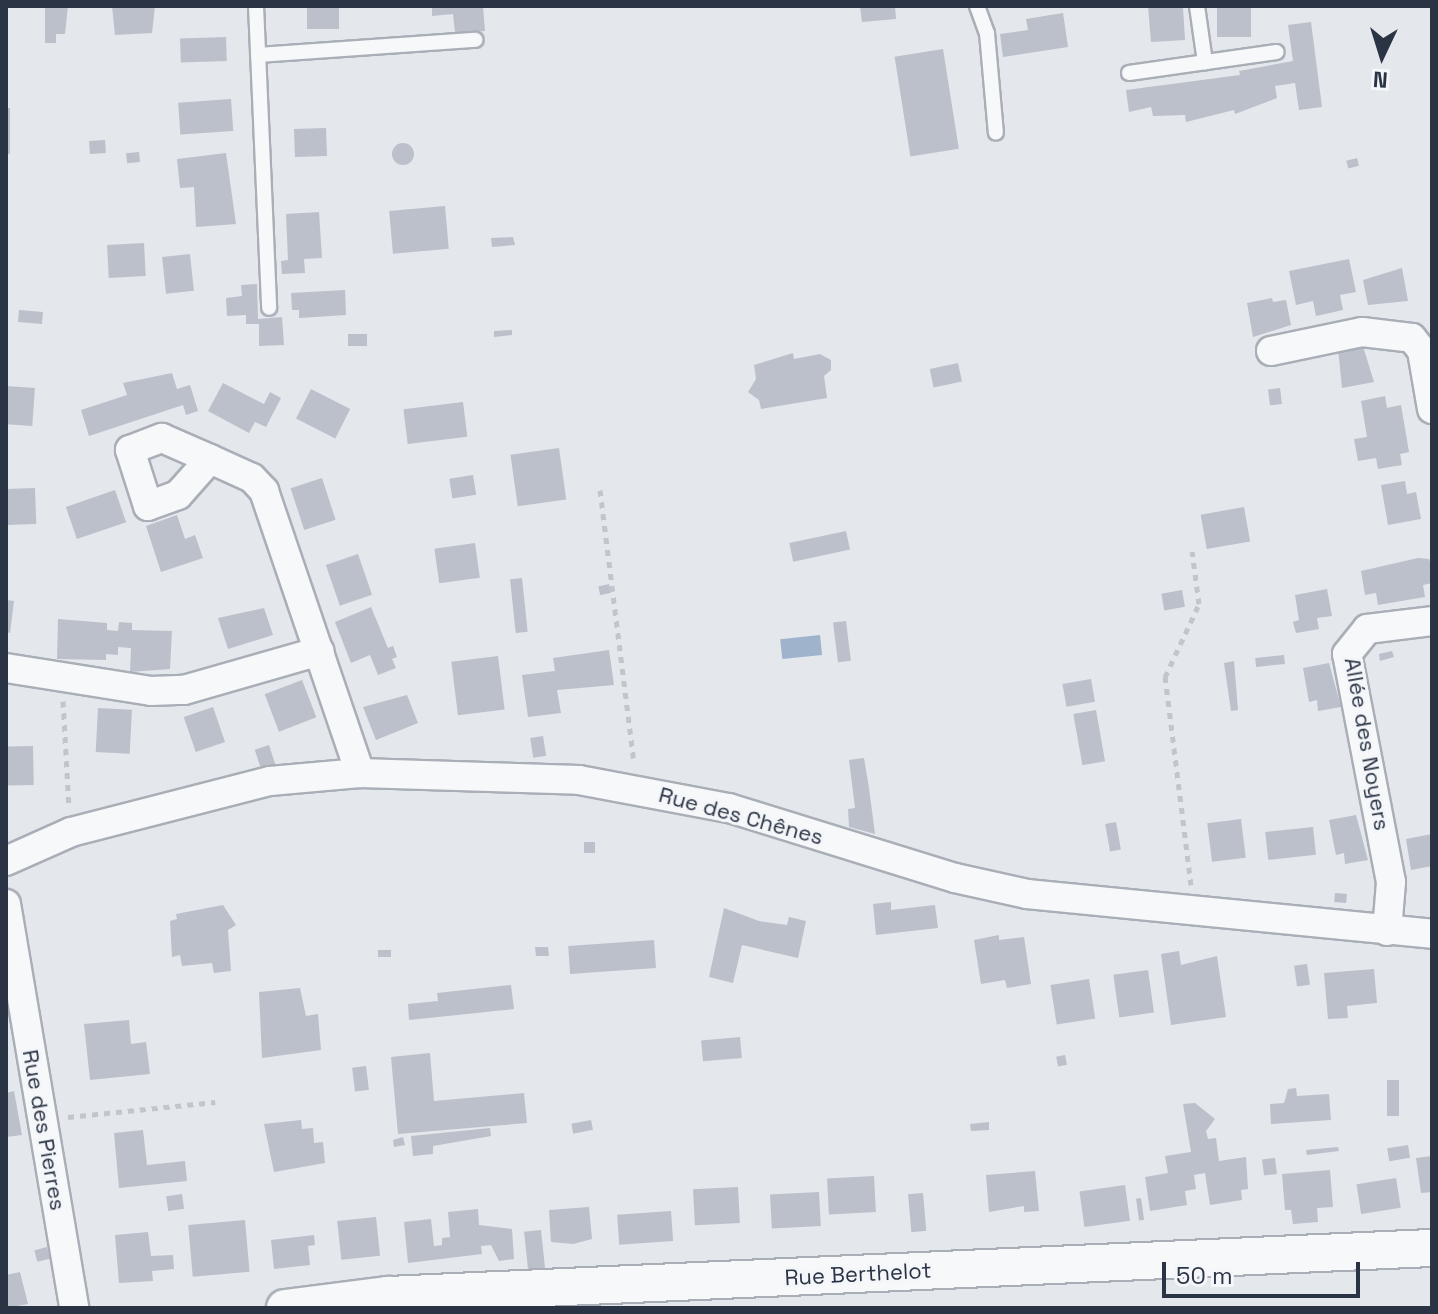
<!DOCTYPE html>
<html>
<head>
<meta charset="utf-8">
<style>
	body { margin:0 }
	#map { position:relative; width:1438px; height:1314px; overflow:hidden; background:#e4e7ec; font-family:"Space Grotesk",sans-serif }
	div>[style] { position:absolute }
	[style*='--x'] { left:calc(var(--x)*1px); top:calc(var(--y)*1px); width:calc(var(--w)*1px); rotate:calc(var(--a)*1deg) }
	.water>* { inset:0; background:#9fb4cc; transform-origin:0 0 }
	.building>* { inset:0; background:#bbc0ca; transform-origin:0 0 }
	.round { border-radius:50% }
	.path>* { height:5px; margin-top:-2.5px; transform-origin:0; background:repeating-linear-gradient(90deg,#c2c5cb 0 6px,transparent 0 12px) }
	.roads { filter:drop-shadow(2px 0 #a9aeb7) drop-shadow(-2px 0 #a9aeb7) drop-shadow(0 2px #a9aeb7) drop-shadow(0 -2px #a9aeb7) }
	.service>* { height:14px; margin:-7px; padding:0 7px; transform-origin:7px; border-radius:7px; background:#f7f8fa }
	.minor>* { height:28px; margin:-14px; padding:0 14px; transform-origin:14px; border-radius:14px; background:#f7f8fa }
	.tertiary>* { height:36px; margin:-18px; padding:0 18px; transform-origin:18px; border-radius:18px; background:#f7f8fa }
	span { translate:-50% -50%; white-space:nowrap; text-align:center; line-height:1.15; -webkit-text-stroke:6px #f4f6f9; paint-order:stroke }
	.street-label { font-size:22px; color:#2b3445 }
	.frame { position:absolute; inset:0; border:8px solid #2b3445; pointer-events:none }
	.north { position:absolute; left:1342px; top:16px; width:80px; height:80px; -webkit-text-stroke:6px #f4f6f9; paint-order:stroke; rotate:184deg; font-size:22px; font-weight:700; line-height:32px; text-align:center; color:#2b3445 }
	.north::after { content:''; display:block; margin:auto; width:28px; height:36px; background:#2b3445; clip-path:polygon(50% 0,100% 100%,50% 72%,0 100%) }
	.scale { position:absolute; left:1162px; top:1262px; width:198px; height:36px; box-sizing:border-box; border:4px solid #2b3445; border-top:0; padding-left:10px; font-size:24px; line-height:28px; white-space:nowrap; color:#2b3445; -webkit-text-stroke:6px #f4f6f9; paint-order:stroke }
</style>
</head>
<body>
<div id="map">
	<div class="water">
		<div style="left:820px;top:635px;width:20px;height:40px;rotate:84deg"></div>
	</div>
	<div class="building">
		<div style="clip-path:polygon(45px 6px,68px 6px,65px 34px,56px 34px,56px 43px,45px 43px)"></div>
		<div style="clip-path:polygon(112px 6px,155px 6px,152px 33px,115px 35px)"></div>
		<div style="left:307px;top:6px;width:32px;height:23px"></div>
		<div style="clip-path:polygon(432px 6px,483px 6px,485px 31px,455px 33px,453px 14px,432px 16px)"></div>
		<div style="clip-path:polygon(860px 6px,895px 6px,896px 19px,862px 22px)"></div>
		<div style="clip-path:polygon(1148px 6px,1183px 8px,1185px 40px,1151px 42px)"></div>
		<div style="left:1217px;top:6px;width:34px;height:31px"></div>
		<div style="clip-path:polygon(1063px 13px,1068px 47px,1003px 57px,1000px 34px,1028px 30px,1026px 19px)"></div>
		<div style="clip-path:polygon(1311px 22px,1322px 107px,1299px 110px,1295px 83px,1275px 86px,1277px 98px,1235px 114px,1234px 110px,1186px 122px,1185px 115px,1153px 116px,1151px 107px,1129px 112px,1126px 90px,1240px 75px,1239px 71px,1293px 61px,1288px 25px)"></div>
		<div style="left:226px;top:37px;width:24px;height:46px;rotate:88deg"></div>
		<div style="left:943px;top:49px;width:101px;height:49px;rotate:81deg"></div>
		<div style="left:231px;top:99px;width:32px;height:53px;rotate:86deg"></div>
		<div style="left:6px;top:108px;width:4px;height:46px"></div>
		<div style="left:326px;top:128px;width:28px;height:32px;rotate:88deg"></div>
		<div style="left:105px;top:140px;width:13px;height:16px;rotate:86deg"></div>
		<div class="round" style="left:392px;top:143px;width:22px;height:22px"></div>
		<div style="left:139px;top:152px;width:10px;height:13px;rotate:84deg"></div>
		<div style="clip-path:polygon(226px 153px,236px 224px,196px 227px,194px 187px,180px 188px,177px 159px)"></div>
		<div style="left:1357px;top:158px;width:8px;height:11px;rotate:76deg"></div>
		<div style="left:445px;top:206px;width:43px;height:56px;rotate:85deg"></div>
		<div style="clip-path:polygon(319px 212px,322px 258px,304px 259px,305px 273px,282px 274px,281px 261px,288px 260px,286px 214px)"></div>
		<div style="clip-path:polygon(513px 237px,515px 245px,492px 247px,491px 238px)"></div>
		<div style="left:144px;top:243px;width:33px;height:37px;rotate:87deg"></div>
		<div style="left:190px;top:254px;width:37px;height:28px;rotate:84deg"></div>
		<div style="clip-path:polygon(1349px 259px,1356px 292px,1340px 295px,1343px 310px,1316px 316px,1313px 301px,1296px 305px,1289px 271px)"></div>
		<div style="clip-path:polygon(1402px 268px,1408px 301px,1368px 305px,1363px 280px)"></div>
		<div style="clip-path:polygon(257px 284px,258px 319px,282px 317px,284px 345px,259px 346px,259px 324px,246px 324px,246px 315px,227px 316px,226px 298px,242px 296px,241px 285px)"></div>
		<div style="clip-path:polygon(345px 290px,346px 315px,299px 318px,299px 310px,292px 310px,291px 293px)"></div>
		<div style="clip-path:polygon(1272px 298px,1273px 302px,1286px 300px,1291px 325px,1253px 337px,1247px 303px)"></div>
		<div style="left:19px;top:310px;width:24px;height:12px;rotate:5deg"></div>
		<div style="clip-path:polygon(512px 330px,512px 335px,494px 337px,494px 331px)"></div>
		<div style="left:348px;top:334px;width:19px;height:12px"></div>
		<div style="clip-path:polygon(1362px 343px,1374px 382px,1342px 388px,1338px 348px)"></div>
		<div style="clip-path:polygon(793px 353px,794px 359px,820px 354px,831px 360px,831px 370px,824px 376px,827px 398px,761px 409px,759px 400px,748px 392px,756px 379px,754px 365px)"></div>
		<div style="left:958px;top:363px;width:19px;height:29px;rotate:78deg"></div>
		<div style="clip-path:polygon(172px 373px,177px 389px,190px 385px,198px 411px,186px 415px,183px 405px,89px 436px,81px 410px,127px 395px,123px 383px)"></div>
		<div style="clip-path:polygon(223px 383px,264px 404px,270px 392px,281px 398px,266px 427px,255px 422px,249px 433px,208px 411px)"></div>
		<div style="left:6px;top:386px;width:29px;height:38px;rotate:4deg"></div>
		<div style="left:1280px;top:388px;width:16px;height:12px;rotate:83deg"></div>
		<div style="left:311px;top:389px;width:44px;height:33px;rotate:27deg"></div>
		<div style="clip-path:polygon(1385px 396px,1387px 408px,1401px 405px,1409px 452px,1400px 454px,1402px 465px,1378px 469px,1376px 458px,1358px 461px,1354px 439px,1367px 437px,1361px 401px)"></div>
		<div style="left:463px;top:402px;width:35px;height:60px;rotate:83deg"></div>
		<div style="left:559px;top:448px;width:52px;height:49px;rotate:82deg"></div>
		<div style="left:473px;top:475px;width:20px;height:24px;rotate:81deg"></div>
		<div style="left:322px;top:478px;width:44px;height:33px;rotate:72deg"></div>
		<div style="clip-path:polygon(1405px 481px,1407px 494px,1416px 492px,1421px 519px,1388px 525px,1381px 485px)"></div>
		<div style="left:35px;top:488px;width:36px;height:29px;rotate:88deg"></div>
		<div style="left:115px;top:490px;width:34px;height:52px;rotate:71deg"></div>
		<div style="left:1244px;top:507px;width:35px;height:44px;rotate:80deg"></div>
		<div style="clip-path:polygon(177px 515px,185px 539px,195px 535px,203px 558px,161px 572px,146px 526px)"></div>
		<div style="left:846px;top:531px;width:19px;height:58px;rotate:78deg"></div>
		<div style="left:475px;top:543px;width:35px;height:41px;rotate:82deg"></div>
		<div style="left:358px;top:554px;width:43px;height:34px;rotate:71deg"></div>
		<div style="clip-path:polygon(1418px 558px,1429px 559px,1431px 565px,1432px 583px,1423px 585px,1425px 597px,1378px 605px,1376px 593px,1365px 595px,1361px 571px)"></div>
		<div style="left:522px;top:578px;width:54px;height:12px;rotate:84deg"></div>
		<div style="left:609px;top:584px;width:9px;height:11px;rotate:77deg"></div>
		<div style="clip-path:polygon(1327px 589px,1332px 616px,1317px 618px,1319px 629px,1296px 633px,1293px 622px,1299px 620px,1295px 595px)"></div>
		<div style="left:1182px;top:590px;width:17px;height:21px;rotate:80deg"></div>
		<div style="clip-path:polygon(6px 600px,14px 601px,10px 633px,6px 632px)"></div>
		<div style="clip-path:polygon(371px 607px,388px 648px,393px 646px,397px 657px,392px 659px,396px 668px,378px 675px,370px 655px,351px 663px,335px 622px)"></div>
		<div style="clip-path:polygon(264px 608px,273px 635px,228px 649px,218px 618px)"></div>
		<div style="clip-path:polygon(58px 619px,107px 623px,107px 630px,118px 631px,119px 622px,132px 623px,132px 630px,172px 631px,170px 669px,130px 672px,131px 648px,118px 647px,118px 655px,106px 654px,106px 660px,57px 659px)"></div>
		<div style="left:846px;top:621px;width:40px;height:13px;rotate:83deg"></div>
		<div style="clip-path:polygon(609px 650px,614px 685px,557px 690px,561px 713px,528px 717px,522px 675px,555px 671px,553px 658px)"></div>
		<div style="clip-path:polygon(1392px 651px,1394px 657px,1380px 661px,1379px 654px)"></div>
		<div style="left:1284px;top:655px;width:9px;height:29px;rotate:84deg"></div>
		<div style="left:498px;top:656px;width:54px;height:47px;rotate:83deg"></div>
		<div style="clip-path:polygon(1234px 661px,1238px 710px,1231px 711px,1224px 663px)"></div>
		<div style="clip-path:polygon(1329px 663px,1341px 707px,1318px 711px,1317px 700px,1309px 702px,1303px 668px)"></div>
		<div style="left:1091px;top:679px;width:23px;height:29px;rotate:80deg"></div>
		<div style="left:302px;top:680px;width:40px;height:40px;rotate:69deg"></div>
		<div style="clip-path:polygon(407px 695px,418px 723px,376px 740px,363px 707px)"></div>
		<div style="left:213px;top:707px;width:37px;height:31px;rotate:71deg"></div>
		<div style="left:98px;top:708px;width:34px;height:44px;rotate:3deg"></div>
		<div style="left:1096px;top:710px;width:52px;height:23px;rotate:80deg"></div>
		<div style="left:543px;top:736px;width:20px;height:13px;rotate:81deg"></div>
		<div style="left:269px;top:745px;width:20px;height:15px;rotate:72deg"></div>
		<div style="left:33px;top:746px;width:39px;height:27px;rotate:89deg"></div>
		<div style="clip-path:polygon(864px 758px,869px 788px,875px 834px,849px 827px,848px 809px,855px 808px,849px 760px)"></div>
		<div style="clip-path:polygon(1356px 815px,1368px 860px,1345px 864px,1344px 853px,1336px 855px,1329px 820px)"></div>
		<div style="left:1241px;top:819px;width:39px;height:34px;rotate:83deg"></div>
		<div style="left:1116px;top:822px;width:28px;height:11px;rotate:80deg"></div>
		<div style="left:1313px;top:827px;width:28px;height:48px;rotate:84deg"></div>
		<div style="clip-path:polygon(1432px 834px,1432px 866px,1411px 870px,1406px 839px)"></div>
		<div style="left:584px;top:842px;width:11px;height:11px"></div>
		<div style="left:1335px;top:893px;width:12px;height:9px;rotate:5deg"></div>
		<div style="clip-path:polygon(891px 902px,891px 910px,935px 905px,938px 928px,876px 935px,873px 904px)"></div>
		<div style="clip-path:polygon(223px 905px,236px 925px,228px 930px,231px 971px,214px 973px,212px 963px,182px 966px,180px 955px,172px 957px,170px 921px,177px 919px,176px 914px)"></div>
		<div style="clip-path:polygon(724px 908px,759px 921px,787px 925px,789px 917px,806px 921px,798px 958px,742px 945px,733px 983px,709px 977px)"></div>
		<div style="clip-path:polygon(999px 935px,999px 940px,1024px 937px,1031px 984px,1007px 988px,1005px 980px,981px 984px,974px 940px)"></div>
		<div style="left:654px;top:940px;width:28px;height:86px;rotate:86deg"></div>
		<div style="clip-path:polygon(535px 947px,548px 947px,549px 956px,536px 956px)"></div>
		<div style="left:391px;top:950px;width:7px;height:13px;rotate:90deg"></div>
		<div style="clip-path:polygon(1179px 951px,1181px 965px,1217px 956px,1226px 1017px,1171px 1025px,1161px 954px)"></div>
		<div style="left:1307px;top:964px;width:21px;height:13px;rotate:82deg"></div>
		<div style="clip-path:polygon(1374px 969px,1377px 1003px,1347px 1006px,1348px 1018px,1328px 1019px,1324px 973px)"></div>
		<div style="left:1148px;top:970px;width:43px;height:35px;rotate:82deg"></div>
		<div style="left:1089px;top:979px;width:40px;height:39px;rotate:81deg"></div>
		<div style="clip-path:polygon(511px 985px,514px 1009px,409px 1020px,408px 1004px,438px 1001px,437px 993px)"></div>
		<div style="clip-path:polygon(300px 988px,306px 1016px,318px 1014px,321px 1050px,262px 1058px,259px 992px)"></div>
		<div style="clip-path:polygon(129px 1020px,131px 1044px,146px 1042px,150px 1074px,90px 1080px,84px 1024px)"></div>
		<div style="left:740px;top:1037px;width:21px;height:39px;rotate:85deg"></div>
		<div style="clip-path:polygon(430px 1053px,434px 1101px,524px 1093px,527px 1123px,398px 1134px,391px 1057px)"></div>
		<div style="left:1065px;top:1055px;width:10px;height:9px;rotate:79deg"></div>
		<div style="left:366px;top:1066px;width:24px;height:14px;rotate:83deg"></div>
		<div style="left:1387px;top:1080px;width:12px;height:36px"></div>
		<div style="clip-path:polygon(1296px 1088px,1297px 1096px,1329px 1094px,1331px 1120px,1271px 1124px,1270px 1104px,1284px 1103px,1288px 1089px)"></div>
		<div style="clip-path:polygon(14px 1091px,22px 1135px,6px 1137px,6px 1093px)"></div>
		<div style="clip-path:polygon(1195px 1103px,1215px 1119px,1206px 1131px,1208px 1139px,1216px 1138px,1219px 1161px,1246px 1157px,1248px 1189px,1241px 1190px,1242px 1200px,1210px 1205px,1205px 1173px,1194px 1175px,1196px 1189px,1185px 1191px,1187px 1205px,1150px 1211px,1145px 1177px,1168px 1173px,1165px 1156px,1191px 1152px,1183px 1104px)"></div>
		<div style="clip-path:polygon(301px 1120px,302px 1129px,313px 1128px,314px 1143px,323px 1142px,325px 1163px,274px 1172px,264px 1124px)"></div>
		<div style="left:591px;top:1120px;width:10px;height:20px;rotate:79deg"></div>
		<div style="clip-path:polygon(989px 1122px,989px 1130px,971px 1131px,970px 1124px)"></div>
		<div style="clip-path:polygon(490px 1128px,491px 1136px,433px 1146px,433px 1154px,413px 1156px,411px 1136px)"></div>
		<div style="clip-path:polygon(143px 1130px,147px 1165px,185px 1161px,187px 1181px,119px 1188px,114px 1133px)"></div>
		<div style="clip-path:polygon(403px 1137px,405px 1145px,394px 1147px,393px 1140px)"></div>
		<div style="left:1408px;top:1145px;width:13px;height:21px;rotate:81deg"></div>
		<div style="clip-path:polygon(1338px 1147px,1339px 1151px,1307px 1155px,1306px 1150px)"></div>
		<div style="clip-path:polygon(1432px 1156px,1432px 1192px,1421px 1193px,1416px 1158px)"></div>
		<div style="left:1275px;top:1158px;width:16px;height:13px;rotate:83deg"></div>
		<div style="clip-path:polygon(1330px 1170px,1333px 1207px,1317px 1208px,1318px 1222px,1293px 1224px,1291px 1210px,1285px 1210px,1282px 1174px)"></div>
		<div style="clip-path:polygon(1035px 1171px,1039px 1211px,1024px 1212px,1024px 1206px,989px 1212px,986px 1175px)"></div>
		<div style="left:874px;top:1176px;width:36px;height:47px;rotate:87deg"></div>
		<div style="left:1396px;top:1178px;width:30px;height:40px;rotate:81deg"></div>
		<div style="left:1125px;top:1185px;width:36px;height:46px;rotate:82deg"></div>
		<div style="left:738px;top:1187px;width:36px;height:45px;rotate:87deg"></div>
		<div style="left:819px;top:1192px;width:34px;height:49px;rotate:87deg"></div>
		<div style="left:923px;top:1193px;width:38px;height:15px;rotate:85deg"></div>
		<div style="left:182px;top:1194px;width:15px;height:16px;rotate:82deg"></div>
		<div style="left:1141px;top:1198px;width:22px;height:5px;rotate:82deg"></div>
		<div style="clip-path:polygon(589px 1207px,592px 1239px,573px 1244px,551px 1242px,549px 1210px)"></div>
		<div style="clip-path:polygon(478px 1209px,479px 1225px,512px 1229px,514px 1259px,499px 1261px,491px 1245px,481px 1246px,482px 1254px,408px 1263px,404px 1222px,431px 1219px,434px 1246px,442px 1245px,442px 1238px,450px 1237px,448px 1212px)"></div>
		<div style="left:671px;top:1211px;width:30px;height:54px;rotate:86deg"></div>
		<div style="left:376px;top:1217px;width:39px;height:39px;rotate:84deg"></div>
		<div style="left:245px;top:1220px;width:52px;height:57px;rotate:85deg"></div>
		<div style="left:541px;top:1230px;width:40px;height:17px;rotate:84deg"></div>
		<div style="clip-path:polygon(148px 1232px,151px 1256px,173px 1255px,174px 1269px,152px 1271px,153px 1281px,119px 1283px,115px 1235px)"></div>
		<div style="clip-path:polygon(314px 1235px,315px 1245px,308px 1246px,310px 1265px,274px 1269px,271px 1240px)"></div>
		<div style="left:47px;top:1247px;width:12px;height:13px;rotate:76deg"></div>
		<div style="clip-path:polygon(20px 1272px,28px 1304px,6px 1308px,6px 1275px)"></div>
	</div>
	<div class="path">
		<div style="--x:600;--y:490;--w:275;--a:82.9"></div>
		<div style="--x:63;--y:701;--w:106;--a:86.8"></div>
		<div style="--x:1191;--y:885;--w:210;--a:-97.1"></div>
		<div style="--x:1165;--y:677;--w:81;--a:-65"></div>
		<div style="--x:1199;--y:604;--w:53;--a:-97.5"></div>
		<div style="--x:68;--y:1117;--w:148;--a:-5.8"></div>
	</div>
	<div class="roads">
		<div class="service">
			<div style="--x:256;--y:6;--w:302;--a:87.5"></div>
			<div style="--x:977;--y:6;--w:29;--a:70"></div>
			<div style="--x:987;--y:33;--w:100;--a:84.9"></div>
			<div style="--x:1197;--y:6;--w:57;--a:81.9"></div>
			<div style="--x:258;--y:55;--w:218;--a:-4"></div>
			<div style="--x:1129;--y:73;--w:149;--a:-8.1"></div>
		</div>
		<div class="minor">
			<div style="--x:1271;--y:351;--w:93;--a:-11.8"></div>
			<div style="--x:1362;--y:332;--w:50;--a:6.8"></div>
			<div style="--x:1412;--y:338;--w:16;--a:52"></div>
			<div style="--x:1422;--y:351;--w:59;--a:80.2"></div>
			<div style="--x:210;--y:459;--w:48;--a:131.6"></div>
			<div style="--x:178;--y:495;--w:32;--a:160"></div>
			<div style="--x:148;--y:506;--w:59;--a:-107.8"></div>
			<div style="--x:130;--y:450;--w:34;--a:-21"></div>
			<div style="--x:162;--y:438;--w:52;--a:23.6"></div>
			<div style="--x:210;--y:459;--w:46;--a:24.3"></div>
			<div style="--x:252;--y:478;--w:18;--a:47"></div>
			<div style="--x:264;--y:491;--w:298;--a:71.2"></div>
			<div style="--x:6;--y:668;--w:147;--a:9"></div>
			<div style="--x:151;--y:691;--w:33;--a:-2"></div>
			<div style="--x:184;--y:690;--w:141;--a:-16"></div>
			<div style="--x:6;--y:861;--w:71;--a:-24"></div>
			<div style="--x:71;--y:832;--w:205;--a:-14.4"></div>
			<div style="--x:270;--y:781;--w:90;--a:-5.1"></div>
			<div style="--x:360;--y:773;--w:219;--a:1.8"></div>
			<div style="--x:579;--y:780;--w:153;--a:10.6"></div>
			<div style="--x:729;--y:808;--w:237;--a:17.2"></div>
			<div style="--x:955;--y:878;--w:74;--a:12.5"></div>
			<div style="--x:1027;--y:894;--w:407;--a:5.6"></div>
			<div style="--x:6;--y:904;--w:410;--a:80.4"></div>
			<div style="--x:1387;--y:931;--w:49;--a:-85.3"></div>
			<div style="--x:1391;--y:882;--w:232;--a:-100.9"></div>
			<div style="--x:1347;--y:654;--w:32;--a:-51"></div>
			<div style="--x:1367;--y:629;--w:65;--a:-7"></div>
		</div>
		<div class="tertiary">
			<div style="--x:285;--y:1308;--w:104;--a:-7.2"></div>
			<div style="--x:388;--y:1295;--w:1045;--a:-2.58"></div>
		</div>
	</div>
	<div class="street-label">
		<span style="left:1367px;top:744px;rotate:80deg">Allée des Noyers</span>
		<span style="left:741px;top:816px;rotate:15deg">Rue des Chênes</span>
		<span style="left:44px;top:1130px;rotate:80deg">Rue des Pierres</span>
		<span style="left:858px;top:1274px;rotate:-3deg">Rue Berthelot</span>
	</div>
	<div class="frame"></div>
	<div class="north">N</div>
	<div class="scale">50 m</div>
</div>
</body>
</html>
